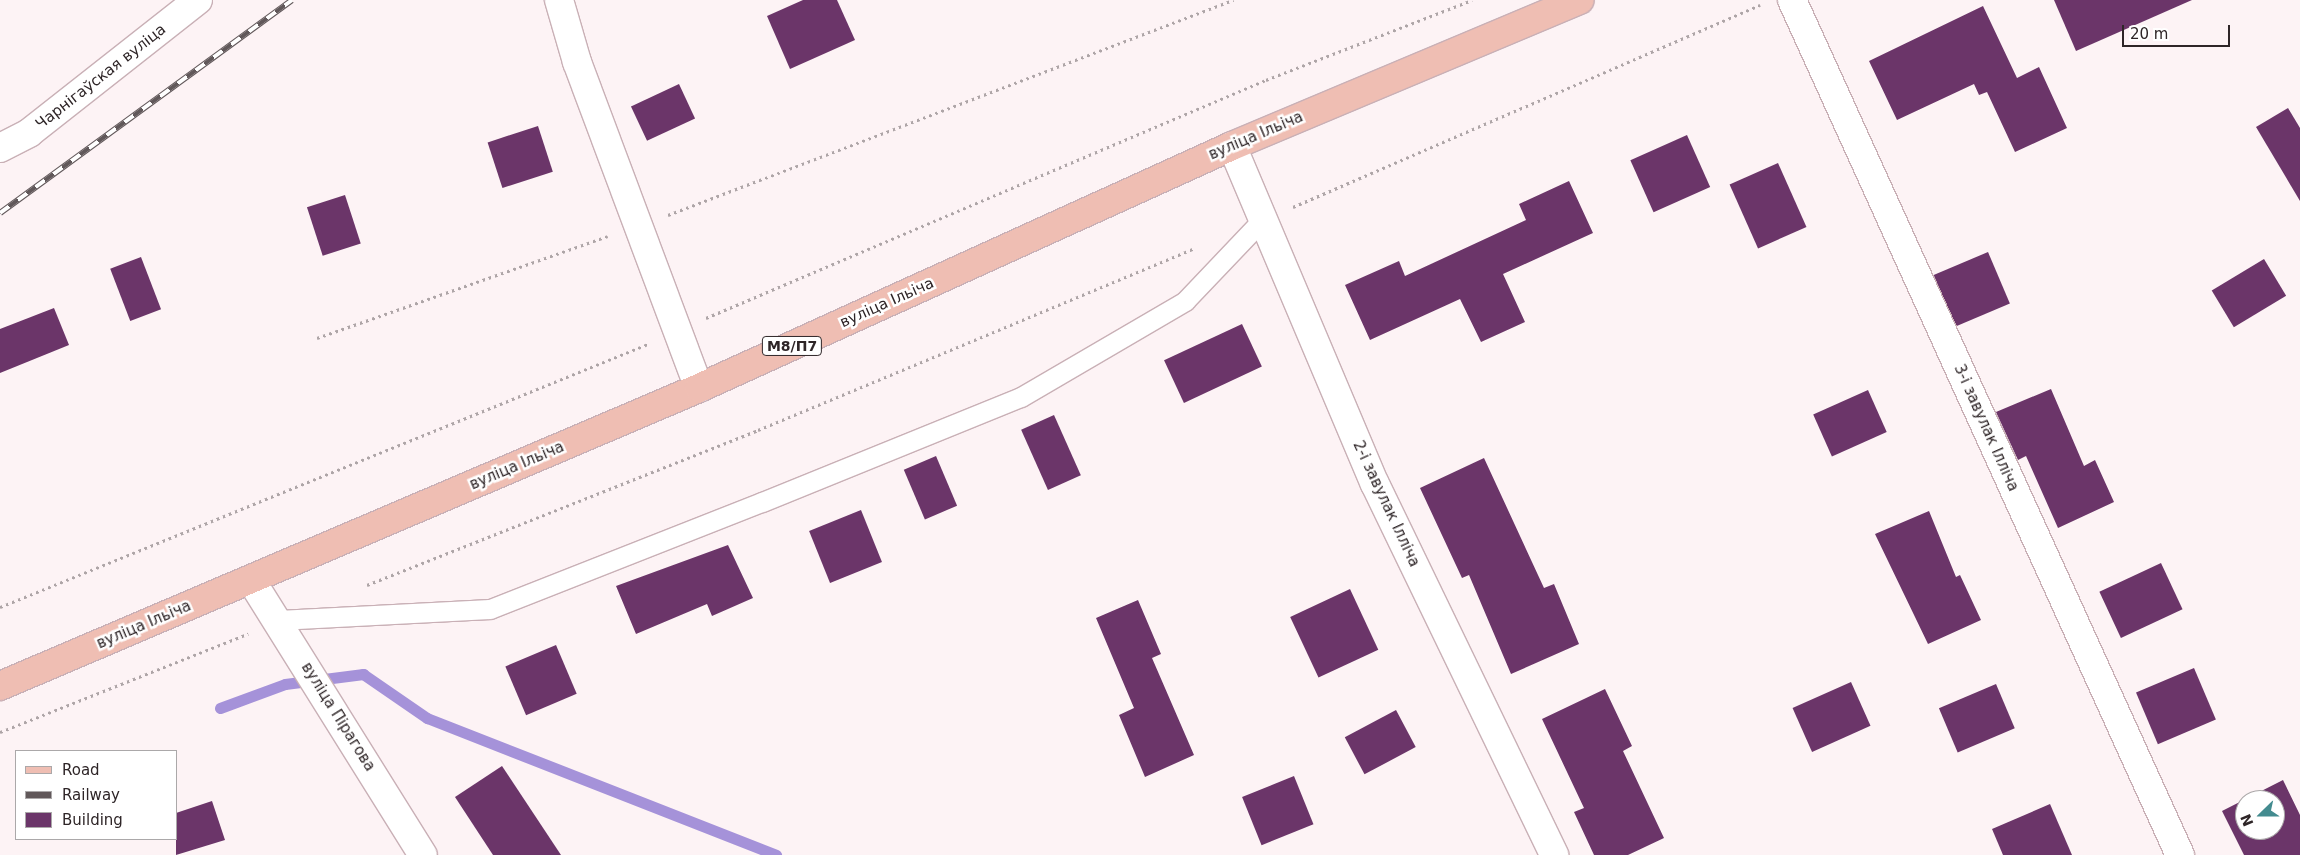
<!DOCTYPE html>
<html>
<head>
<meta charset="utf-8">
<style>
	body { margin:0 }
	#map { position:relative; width:2300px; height:855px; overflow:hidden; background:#fdf3f5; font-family:"DejaVu Sans",sans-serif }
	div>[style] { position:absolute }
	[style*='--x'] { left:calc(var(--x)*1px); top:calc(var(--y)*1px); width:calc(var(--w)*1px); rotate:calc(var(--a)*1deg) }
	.stream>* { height:11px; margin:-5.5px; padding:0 5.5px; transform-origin:5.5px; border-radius:5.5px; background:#a592d9 }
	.building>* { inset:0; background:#6b3569; transform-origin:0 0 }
	.path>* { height:3px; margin-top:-1.5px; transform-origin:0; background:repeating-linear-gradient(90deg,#aea5a7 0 2.5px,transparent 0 6.5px) }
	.roads { filter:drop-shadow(1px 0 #c9b0b6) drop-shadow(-1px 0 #c9b0b6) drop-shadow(0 1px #c9b0b6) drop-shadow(0 -1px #c9b0b6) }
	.service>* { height:19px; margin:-9.5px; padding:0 9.5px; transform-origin:9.5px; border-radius:9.5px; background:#fff }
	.minor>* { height:28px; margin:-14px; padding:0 14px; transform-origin:14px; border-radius:14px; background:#fff }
	.primary>* { height:28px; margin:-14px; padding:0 14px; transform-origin:14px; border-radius:14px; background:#efbeb3 }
	.rail>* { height:5.5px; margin-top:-2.75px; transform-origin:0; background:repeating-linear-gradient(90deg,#fff 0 11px,#61585a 0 22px); box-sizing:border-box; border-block:1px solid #61585a }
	span { translate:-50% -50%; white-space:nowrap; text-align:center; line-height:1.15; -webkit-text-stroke:5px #fff; paint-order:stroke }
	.shield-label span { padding:1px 4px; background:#fff; border:1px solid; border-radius:4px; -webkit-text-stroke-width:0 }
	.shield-label { font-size:14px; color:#2e2527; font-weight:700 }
	.street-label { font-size:15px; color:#2e2527 }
	.legend { position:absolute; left:15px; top:750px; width:162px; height:90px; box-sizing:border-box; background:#fff; border:1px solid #aba8a9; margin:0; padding:6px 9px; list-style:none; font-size:15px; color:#2e2527 }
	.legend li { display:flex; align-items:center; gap:10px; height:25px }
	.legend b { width:25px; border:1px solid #aba8a9 }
	.north { position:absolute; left:2235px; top:790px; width:50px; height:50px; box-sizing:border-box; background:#fff; border:1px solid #aba8a9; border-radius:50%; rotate:248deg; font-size:14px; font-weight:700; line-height:20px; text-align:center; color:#2e2527 }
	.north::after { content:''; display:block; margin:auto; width:18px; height:22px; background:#438b8f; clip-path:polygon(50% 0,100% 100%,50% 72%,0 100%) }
	.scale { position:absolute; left:2122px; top:25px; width:108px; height:22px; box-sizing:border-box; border:2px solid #2e2527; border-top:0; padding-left:6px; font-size:15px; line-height:18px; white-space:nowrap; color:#2e2527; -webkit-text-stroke:4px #fff; paint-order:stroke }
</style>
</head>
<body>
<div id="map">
	<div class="stream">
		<div style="--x:220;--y:708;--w:69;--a:-20.3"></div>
		<div style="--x:285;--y:684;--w:79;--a:-7.3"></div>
		<div style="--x:363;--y:674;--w:78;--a:34.5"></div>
		<div style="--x:427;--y:718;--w:375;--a:21.4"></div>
	</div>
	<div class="building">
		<div style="clip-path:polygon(803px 0,837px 0,855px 40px,790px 69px,767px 16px)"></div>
		<div style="clip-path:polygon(2054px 0,2192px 0,2076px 51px)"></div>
		<div style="clip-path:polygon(1983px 6px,2017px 78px,2039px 67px,2067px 128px,2015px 152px,1987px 92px,1979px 95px,1974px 84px,1897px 120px,1869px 61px)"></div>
		<div style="left:679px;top:84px;width:38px;height:53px;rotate:65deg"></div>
		<div style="clip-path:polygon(2288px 108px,2300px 128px,2300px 201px,2256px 127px)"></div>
		<div style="left:538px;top:126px;width:48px;height:53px;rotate:72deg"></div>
		<div style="left:1687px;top:135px;width:57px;height:62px;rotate:66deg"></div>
		<div style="left:1778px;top:163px;width:70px;height:53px;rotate:66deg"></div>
		<div style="clip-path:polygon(1569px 181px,1593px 233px,1503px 274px,1525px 322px,1481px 342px,1460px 299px,1370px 340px,1345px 285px,1399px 261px,1405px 276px,1526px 220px,1519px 204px)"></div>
		<div style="left:345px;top:195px;width:51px;height:40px;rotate:72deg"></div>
		<div style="left:1988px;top:252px;width:56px;height:59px;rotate:67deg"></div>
		<div style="left:141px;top:257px;width:56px;height:33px;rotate:69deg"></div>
		<div style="left:2264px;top:259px;width:43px;height:61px;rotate:59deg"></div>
		<div style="clip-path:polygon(54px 308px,69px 345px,0 373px,0 329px)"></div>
		<div style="left:1242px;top:324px;width:47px;height:86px;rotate:65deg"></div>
		<div style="clip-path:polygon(2051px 389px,2084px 466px,2095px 460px,2114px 502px,2058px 528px,2026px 456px,2018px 460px,1996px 412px)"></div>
		<div style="left:1868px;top:390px;width:46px;height:60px;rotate:66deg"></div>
		<div style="left:1054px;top:415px;width:66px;height:36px;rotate:66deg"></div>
		<div style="left:936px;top:456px;width:54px;height:35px;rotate:67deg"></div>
		<div style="clip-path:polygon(1484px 458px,1544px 588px,1554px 584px,1579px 644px,1511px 674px,1469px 575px,1462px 578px,1420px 488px)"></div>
		<div style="left:861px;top:510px;width:56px;height:56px;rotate:68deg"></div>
		<div style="clip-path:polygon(1929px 511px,1956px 577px,1960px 575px,1981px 620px,1928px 644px,1875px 534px)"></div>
		<div style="clip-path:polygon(728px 545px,753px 598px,712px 616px,707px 604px,636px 634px,616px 586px)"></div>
		<div style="left:2161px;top:563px;width:51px;height:68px;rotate:65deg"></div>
		<div style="left:1350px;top:589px;width:67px;height:66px;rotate:65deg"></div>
		<div style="clip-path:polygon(1138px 600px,1161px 654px,1152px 658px,1194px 755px,1145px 777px,1119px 715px,1134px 708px,1096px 618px)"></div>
		<div style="left:556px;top:645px;width:53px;height:55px;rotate:67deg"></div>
		<div style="left:2194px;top:668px;width:56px;height:63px;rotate:67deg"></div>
		<div style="left:1851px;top:682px;width:48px;height:64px;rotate:66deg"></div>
		<div style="left:1996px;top:684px;width:48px;height:62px;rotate:67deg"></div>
		<div style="clip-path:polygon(1605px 689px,1632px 746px,1623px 751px,1664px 838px,1628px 855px,1594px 855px,1574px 812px,1584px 808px,1542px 719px)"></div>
		<div style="left:1396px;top:710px;width:42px;height:58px;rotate:62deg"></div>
		<div style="clip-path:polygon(502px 766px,561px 855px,493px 855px,455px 797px)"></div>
		<div style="left:1294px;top:776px;width:52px;height:56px;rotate:68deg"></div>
		<div style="clip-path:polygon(evenodd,2283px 780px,2300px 815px,2300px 855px,2244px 855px,2222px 811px,2283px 780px,2245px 800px,2275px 800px,2275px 830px,2245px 830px,2245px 800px)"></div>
		<div style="clip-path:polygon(212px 801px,225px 840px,176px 855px,176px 813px)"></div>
		<div style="clip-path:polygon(2050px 804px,2072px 855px,2003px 855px,1992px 829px)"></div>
	</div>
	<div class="path">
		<div style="--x:1293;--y:207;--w:509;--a:-23.39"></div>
		<div style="--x:668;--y:215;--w:605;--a:-20.83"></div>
		<div style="--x:706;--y:318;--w:608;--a:-23.03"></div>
		<div style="--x:1266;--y:80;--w:221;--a:-21.2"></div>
		<div style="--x:317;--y:338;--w:308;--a:-19.3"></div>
		<div style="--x:367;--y:585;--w:421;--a:-21.6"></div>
		<div style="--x:758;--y:430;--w:473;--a:-22.6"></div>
		<div style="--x:0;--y:607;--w:699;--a:-22.09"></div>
		<div style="--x:0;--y:732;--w:267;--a:-21.6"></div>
	</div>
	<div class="roads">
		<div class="service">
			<div style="--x:278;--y:620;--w:212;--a:-3"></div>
			<div style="--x:490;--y:609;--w:292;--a:-21.5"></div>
			<div style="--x:762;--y:502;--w:279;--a:-22.1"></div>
			<div style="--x:1021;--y:397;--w:190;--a:-30.3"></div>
			<div style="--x:1185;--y:301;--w:113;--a:-46.4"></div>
		</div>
		<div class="minor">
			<div style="--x:559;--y:0;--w:65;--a:73.8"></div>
			<div style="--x:577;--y:62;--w:348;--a:69.5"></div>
			<div style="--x:1792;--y:0;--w:939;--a:65.59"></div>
			<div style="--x:1232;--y:146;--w:367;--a:67.1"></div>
			<div style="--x:1375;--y:484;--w:412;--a:64.2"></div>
			<div style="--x:0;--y:148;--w:33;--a:-27"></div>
			<div style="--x:29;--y:133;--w:215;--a:-38.2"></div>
			<div style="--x:251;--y:580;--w:324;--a:58"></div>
		</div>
		<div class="primary">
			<div style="--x:0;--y:686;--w:760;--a:-23.09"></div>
			<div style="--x:699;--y:388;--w:585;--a:-24.42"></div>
			<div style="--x:1232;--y:146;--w:377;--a:-22.8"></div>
		</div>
	</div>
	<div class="rail">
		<div style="--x:0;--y:213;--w:361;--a:-36.1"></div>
	</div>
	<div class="shield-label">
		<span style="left:792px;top:346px">М8/П7</span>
	</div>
	<div class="street-label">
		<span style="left:101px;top:77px;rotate:-38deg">Чарнігаўская вуліца</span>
		<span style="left:1256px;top:136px;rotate:-23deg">вуліца Ільіча</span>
		<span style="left:887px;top:303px;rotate:-24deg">вуліца Ільіча</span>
		<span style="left:1986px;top:428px;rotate:66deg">3-і завулак Ілліча</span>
		<span style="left:517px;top:466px;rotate:-23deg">вуліца Ільіча</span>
		<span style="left:1386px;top:504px;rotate:65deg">2-і завулак Ілліча</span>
		<span style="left:144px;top:625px;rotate:-23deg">вуліца Ільіча</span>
		<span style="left:338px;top:717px;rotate:58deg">вуліца Пірагова</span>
	</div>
	<ul class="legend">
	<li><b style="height:6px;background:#efbeb3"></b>Road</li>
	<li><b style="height:6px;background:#61585a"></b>Railway</li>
	<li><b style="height:14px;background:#6b3569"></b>Building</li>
	</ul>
	<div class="north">N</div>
	<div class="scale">20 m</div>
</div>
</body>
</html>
